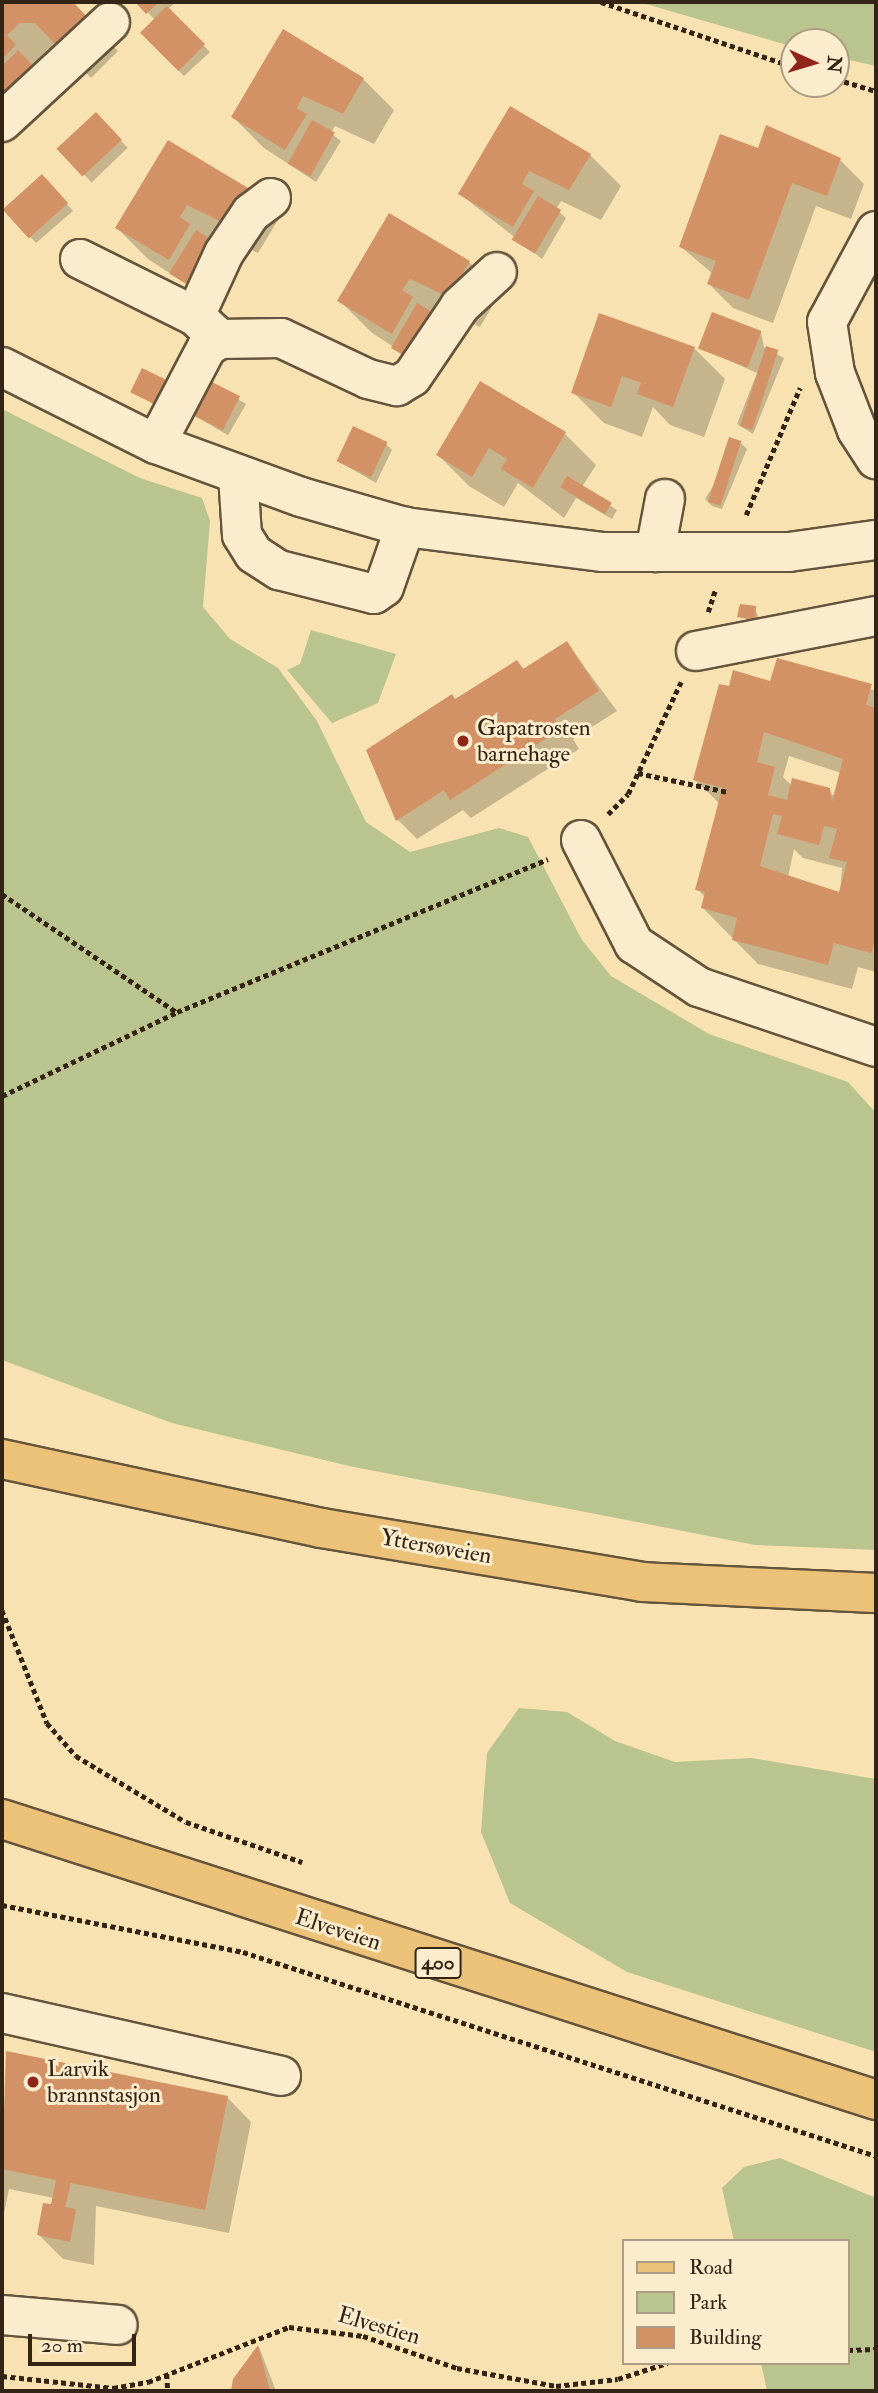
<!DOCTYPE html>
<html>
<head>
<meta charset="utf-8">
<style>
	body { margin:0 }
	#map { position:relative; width:878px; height:2393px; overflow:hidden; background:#f8e2b1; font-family:"IM FELL Double Pica",serif }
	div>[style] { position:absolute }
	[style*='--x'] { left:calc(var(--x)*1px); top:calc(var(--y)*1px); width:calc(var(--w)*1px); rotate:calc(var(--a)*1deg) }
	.green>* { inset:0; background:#bac48e }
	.shadow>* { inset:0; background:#0003; transform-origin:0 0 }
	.building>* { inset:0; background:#d39266; transform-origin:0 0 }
	.path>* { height:4.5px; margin-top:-2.25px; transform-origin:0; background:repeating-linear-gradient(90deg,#342415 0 5px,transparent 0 8.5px) }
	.roads { filter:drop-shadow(2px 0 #65543c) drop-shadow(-2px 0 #65543c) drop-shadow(0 2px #65543c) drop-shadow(0 -2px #65543c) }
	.minor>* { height:38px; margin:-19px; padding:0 19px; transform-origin:19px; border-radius:19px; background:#faeccc }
	.major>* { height:38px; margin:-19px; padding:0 19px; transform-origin:19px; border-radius:19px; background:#ecc178 }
	.highway>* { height:38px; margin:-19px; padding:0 19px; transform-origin:19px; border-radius:19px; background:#ecc178 }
	.dots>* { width:19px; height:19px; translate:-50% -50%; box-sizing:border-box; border:4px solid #faeccc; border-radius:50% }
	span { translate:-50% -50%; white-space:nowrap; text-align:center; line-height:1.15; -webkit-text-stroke:6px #faeccc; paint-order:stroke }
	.shield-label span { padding:2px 5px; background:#faeccc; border:2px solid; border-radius:5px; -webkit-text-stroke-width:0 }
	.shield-label { font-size:21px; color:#342415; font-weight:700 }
	.poi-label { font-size:23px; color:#342415 }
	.left { translate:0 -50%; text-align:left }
	.street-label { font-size:23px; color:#342415 }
	.frame { position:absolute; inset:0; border:4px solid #342415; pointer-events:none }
	.legend { position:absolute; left:622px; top:2239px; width:228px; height:126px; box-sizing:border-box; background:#faeccc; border:2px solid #ab9c83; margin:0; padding:9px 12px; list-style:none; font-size:21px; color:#342415 }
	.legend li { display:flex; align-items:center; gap:14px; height:35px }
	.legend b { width:35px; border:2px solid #ab9c83 }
	.north { position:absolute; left:780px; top:28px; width:70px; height:70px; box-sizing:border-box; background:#faeccc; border:2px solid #ab9c83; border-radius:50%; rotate:94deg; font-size:19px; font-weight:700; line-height:28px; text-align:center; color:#342415 }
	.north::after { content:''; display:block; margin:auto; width:24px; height:32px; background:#8f2418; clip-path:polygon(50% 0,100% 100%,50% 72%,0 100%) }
	.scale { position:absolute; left:28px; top:2334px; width:108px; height:32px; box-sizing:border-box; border:4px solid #342415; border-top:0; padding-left:9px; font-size:21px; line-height:24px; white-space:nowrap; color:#342415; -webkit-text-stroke:5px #faeccc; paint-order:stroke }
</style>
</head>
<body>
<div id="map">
	<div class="green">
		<div style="clip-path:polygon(639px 2px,876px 2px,876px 66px,836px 57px,836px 42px,794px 42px,794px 47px)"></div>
		<div style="clip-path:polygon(2px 409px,140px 478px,202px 498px,210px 521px,203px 607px,230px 639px,278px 668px,317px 721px,366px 822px,410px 852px,499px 828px,528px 837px,582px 940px,611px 976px,709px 1034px,848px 1082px,876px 1113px,876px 1550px,755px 1545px,349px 1466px,172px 1423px,2px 1360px)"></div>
		<div style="clip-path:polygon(311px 630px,396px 654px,378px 703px,332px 723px,287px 670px,300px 664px)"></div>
		<div style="clip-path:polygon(519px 1708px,567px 1712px,615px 1741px,675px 1762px,751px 1758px,876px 1779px,876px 2052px,627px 1972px,510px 1903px,481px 1832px,487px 1753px)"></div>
		<div style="clip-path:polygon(780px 2158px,876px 2198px,876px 2391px,767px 2391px,761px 2363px,848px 2363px,848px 2241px,734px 2241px,722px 2188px,744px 2167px)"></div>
	</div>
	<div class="shadow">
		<div style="clip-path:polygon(2px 2px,72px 2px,118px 51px,91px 78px,67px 53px,2px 105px)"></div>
		<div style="clip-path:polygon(138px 2px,176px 2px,168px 9px,210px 52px,184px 76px,142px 33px,155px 20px)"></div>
		<div style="clip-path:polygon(283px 32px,363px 79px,394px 110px,374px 144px,335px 126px,331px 133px,341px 141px,316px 182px,264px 148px,233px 117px)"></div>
		<div style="clip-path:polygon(511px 108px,590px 155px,621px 186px,601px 220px,561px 201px,556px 209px,566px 218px,542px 259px,460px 194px)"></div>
		<div style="left:95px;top:114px;width:47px;height:50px;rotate:46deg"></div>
		<div style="clip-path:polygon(767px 127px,840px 160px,864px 184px,851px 219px,816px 206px,773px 323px,733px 308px,709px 284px,713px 274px,681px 247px,759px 150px)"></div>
		<div style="clip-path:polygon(168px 142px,247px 189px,278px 220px,258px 253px,218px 235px,199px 292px,148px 259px,117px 228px)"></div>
		<div style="clip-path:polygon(49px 183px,73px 211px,36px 243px,5px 210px)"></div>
		<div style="clip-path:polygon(390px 215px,469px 262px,500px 293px,480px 327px,441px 308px,422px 366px,371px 332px,340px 301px)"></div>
		<div style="clip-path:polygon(761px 332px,764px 347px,784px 358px,753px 434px,737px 424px,757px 373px,701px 348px)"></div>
		<div style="clip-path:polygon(694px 348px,725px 379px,704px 437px,670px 425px,653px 407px,642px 437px,604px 423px,573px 392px)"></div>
		<div style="left:208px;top:382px;width:44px;height:36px;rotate:30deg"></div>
		<div style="clip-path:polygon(170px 384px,166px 412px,132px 391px)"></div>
		<div style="clip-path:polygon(565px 434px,596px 465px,582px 487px,617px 510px,612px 519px,576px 498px,564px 518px,518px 483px,504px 507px,469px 486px,438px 455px)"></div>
		<div style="clip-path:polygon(740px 442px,747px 449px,722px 509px,712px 506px,705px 499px)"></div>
		<div style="clip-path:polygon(386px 444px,392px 450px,376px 483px,338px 461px)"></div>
		<div style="clip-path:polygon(755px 608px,761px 625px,739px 616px)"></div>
		<div style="clip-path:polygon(567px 643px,617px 711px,573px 739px,579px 749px,471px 818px,463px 810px,417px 839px,398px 820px,456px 701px,517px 662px,525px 670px)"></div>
		<div style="clip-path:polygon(evenodd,772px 683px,876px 690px,876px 972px,858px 967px,852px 989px,758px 964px,703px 908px,705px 897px,697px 889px,720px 804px,695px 780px,730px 689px,772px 683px,789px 756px,841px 773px,835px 795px,792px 786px,783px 777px,789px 756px,772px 683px,794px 849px,803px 858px,842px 868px,840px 894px,788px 877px,794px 849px)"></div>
		<div style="clip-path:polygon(7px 2053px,227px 2097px,251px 2122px,229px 2233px,96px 2206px,94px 2265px,63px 2259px,39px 2235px,54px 2198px,9px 2189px,2px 2223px)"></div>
		<div style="clip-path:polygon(259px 2347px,276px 2391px,232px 2391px,235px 2380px)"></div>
	</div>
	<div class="building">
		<div style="clip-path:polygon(2px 2px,73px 2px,89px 19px,59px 48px,35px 23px,20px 23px,7px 35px,16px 45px,2px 59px)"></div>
		<div style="clip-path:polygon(135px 2px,159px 2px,146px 14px)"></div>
		<div style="left:167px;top:6px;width:54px;height:38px;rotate:45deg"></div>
		<div style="clip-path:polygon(283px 29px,364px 78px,343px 114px,303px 96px,297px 108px,307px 114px,285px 150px,231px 117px)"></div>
		<div style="clip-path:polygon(18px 50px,36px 69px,2px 102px,2px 66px)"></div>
		<div style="clip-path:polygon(510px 106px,591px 154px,569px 190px,529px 171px,522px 184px,534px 191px,513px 227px,458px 194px)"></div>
		<div style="left:96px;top:112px;width:38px;height:54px;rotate:47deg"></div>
		<div style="left:312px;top:120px;width:26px;height:50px;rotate:29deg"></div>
		<div style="clip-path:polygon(766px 125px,841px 158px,827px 196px,792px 183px,749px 300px,707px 284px,716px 261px,679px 247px,720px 134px,758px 148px)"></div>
		<div style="clip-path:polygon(168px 140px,248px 188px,226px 224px,187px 205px,180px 217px,190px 224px,169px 260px,115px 228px)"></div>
		<div style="left:42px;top:174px;width:39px;height:53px;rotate:48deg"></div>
		<div style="left:538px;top:196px;width:27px;height:51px;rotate:31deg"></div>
		<div style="clip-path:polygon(389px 213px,470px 261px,449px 297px,410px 279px,402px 290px,413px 297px,392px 334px,337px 301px)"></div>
		<div style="left:196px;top:230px;width:26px;height:51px;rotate:32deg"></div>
		<div style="left:417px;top:303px;width:28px;height:52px;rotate:30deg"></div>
		<div style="left:712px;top:312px;width:53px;height:39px;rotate:21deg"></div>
		<div style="clip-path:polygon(599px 313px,695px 347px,673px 407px,637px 394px,641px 383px,622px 376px,611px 407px,571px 393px)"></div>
		<div style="left:766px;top:346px;width:13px;height:84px;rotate:18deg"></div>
		<div style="left:142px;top:368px;width:32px;height:27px;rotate:26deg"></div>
		<div style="left:208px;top:380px;width:36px;height:38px;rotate:27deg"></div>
		<div style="clip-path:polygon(480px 381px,566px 432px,533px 488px,501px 469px,507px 459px,489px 448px,472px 477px,436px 455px)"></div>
		<div style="left:353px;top:426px;width:38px;height:39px;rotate:25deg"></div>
		<div style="left:729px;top:437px;width:13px;height:68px;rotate:18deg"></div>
		<div style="left:567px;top:476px;width:52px;height:13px;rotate:31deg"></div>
		<div style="clip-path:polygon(740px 604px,756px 606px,755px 620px,737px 617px)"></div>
		<div style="clip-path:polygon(567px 641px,599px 691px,555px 719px,561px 729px,450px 800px,444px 790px,396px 821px,366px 750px,452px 694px,455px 699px,517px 660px,523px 669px)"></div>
		<div style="clip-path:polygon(evenodd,777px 658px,872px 684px,866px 705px,876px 708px,876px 938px,871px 953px,834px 943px,828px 965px,732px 940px,737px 918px,701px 908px,705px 892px,695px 890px,721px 793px,728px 789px,693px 780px,719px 684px,729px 686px,733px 670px,770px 681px,777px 658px,764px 732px,843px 759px,832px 802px,830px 788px,792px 778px,787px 800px,768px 795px,775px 767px,757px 762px,764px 732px,777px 658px,773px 814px,782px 816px,777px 834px,819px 845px,824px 826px,837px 829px,829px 858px,847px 862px,839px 892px,760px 866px,773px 814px)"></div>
		<div style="clip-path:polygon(6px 2051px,228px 2096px,205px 2210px,71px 2183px,65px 2207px,76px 2209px,70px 2242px,37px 2235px,43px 2203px,51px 2204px,56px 2180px,2px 2169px)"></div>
		<div style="clip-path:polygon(258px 2345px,270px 2391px,231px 2391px,233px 2379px)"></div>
	</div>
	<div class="path">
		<div style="--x:601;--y:2;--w:204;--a:18.6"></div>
		<div style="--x:836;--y:79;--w:42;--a:16.7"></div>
		<div style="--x:746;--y:515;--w:138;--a:-67"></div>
		<div style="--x:708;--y:612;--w:23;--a:-72"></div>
		<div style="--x:638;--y:773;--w:92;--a:11.9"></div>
		<div style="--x:608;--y:814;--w:28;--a:-45"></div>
		<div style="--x:628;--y:794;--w:124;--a:-64.7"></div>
		<div style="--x:2;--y:894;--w:210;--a:34.1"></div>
		<div style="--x:2;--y:1096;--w:194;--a:-25.6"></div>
		<div style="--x:177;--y:1012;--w:401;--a:-22.4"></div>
		<div style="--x:2;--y:1610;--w:122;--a:68.3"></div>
		<div style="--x:47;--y:1723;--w:44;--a:48.7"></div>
		<div style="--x:76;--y:1756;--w:128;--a:31"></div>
		<div style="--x:186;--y:1822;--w:123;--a:19"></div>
		<div style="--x:2;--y:1905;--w:246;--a:11"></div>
		<div style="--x:243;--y:1952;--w:665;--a:17.86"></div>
		<div style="--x:848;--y:2350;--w:28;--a:-2"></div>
		<div style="--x:167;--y:2374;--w:17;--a:87"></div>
		<div style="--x:2;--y:2376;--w:112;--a:6.2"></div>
		<div style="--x:113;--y:2388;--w:36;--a:-10"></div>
		<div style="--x:148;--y:2382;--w:151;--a:-21.3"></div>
		<div style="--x:289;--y:2327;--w:75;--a:6.9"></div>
		<div style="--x:363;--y:2336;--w:99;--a:18.8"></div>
		<div style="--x:457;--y:2368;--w:101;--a:10.3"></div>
		<div style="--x:556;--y:2386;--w:62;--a:-6.4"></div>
		<div style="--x:618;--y:2379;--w:52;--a:-18.1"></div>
	</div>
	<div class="roads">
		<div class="minor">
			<div style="--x:2;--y:122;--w:147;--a:-42.8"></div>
			<div style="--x:876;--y:231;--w:103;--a:118.3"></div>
			<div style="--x:827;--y:322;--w:52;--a:81.1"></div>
			<div style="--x:835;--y:373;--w:61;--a:68.9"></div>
			<div style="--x:857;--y:430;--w:35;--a:57"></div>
			<div style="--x:80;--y:259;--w:128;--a:26.4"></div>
			<div style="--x:195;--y:316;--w:34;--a:43"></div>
			<div style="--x:195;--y:316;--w:69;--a:-65.3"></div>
			<div style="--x:224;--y:253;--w:48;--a:-56"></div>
			<div style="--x:251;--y:213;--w:25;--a:-37"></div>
			<div style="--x:2;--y:367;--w:172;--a:26.6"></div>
			<div style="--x:156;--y:444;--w:154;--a:20.1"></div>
			<div style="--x:301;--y:497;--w:108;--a:16.1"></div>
			<div style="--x:405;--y:527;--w:200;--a:7.2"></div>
			<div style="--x:603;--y:552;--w:186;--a:0"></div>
			<div style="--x:789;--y:552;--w:88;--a:-7.9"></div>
			<div style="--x:156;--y:444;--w:110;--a:-62.3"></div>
			<div style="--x:207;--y:347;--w:15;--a:-32"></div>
			<div style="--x:220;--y:339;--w:61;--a:-0.9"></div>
			<div style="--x:281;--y:338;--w:96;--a:25.2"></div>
			<div style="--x:368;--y:379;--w:30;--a:14"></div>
			<div style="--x:397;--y:386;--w:17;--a:-31"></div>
			<div style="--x:412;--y:377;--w:86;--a:-55.9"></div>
			<div style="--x:460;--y:306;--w:50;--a:-42.6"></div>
			<div style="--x:238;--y:475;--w:60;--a:86.2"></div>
			<div style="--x:242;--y:535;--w:22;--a:58"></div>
			<div style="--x:254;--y:554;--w:30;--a:33"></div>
			<div style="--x:279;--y:570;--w:98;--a:14.2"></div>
			<div style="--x:374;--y:594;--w:12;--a:-35"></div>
			<div style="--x:384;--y:587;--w:64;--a:-70.7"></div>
			<div style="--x:655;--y:552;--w:54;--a:-79.3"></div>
			<div style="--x:696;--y:651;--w:183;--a:-11"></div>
			<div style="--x:581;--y:840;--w:117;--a:63"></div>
			<div style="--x:634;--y:944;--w:78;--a:33.5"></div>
			<div style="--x:699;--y:987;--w:187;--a:18.7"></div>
			<div style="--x:2;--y:2013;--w:286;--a:12.7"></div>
			<div style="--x:2;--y:2315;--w:116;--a:4.9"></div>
		</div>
		<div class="major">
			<div style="--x:2;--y:1459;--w:326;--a:12.2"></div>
			<div style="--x:321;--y:1528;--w:326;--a:9.5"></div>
			<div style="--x:642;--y:1582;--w:234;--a:2.7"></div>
		</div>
		<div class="highway">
			<div style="--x:2;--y:1819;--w:918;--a:17.82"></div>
		</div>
	</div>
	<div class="dots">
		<div style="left:463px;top:741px;background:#8f2418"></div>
		<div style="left:33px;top:2082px;background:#8f2418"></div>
	</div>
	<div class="shield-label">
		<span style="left:438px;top:1963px">400</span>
	</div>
	<div class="poi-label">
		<span class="left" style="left:477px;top:741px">Gapatrosten<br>barnehage</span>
		<span class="left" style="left:47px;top:2082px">Larvik<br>brannstasjon</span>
	</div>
	<div class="street-label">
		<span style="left:436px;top:1547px;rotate:10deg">Yttersøveien</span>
		<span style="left:338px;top:1930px;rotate:18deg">Elveveien</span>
		<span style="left:379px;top:2326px;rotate:16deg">Elvestien</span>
	</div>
	<div class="frame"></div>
	<ul class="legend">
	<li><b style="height:9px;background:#ecc178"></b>Road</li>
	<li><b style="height:19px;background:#bac48e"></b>Park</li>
	<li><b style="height:19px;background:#d39266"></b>Building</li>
	</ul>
	<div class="north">N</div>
	<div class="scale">20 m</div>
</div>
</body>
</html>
